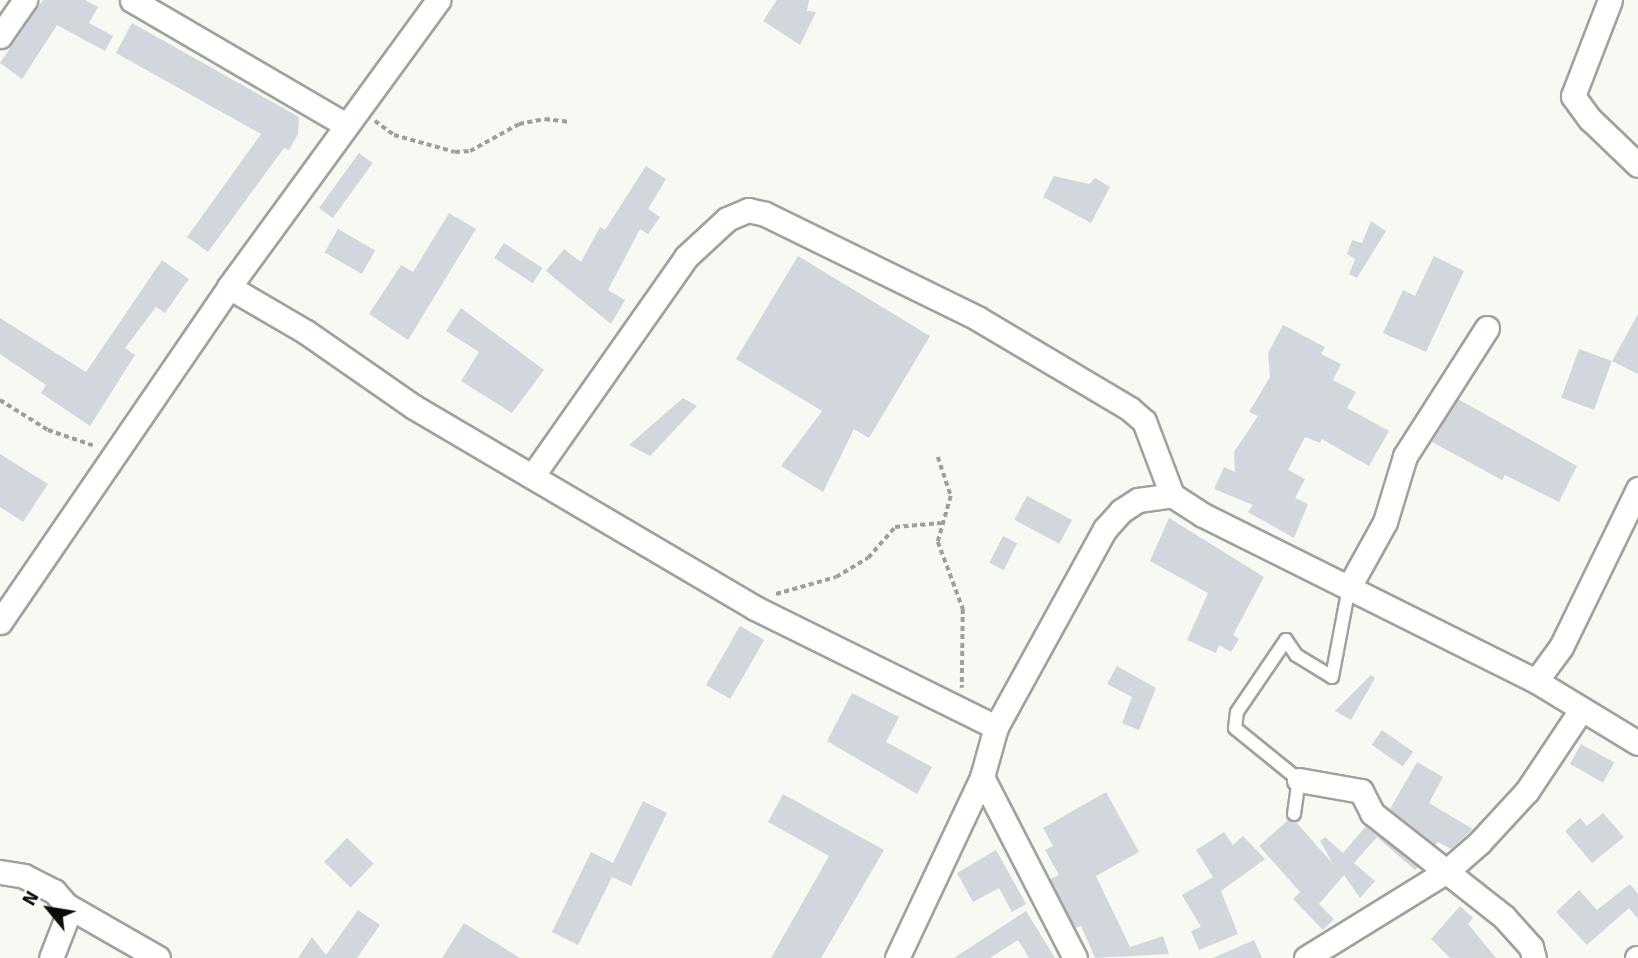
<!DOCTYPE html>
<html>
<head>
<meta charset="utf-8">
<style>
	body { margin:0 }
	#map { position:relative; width:1638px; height:958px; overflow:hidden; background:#f7faf3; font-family:Signika,sans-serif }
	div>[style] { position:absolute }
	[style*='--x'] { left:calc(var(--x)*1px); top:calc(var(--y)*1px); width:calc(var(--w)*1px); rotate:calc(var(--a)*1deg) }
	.building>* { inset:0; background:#d1d7dc; transform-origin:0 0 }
	.path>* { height:3.5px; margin-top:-1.75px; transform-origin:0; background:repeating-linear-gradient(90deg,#9da09a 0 5px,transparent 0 8.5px) }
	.roads { filter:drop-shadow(2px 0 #a0a29b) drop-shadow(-2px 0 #a0a29b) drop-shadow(0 2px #a0a29b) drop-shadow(0 -2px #a0a29b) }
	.service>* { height:12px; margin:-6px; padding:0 6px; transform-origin:6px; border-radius:6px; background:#fff }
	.minor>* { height:23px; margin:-11.5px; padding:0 11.5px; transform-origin:11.5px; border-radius:11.5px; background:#fff }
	span { translate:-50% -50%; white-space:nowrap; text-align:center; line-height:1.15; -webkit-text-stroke:7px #fff; paint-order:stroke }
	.north { position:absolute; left:14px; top:874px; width:70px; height:70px; -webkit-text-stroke:5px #fff; paint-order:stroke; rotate:300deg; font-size:19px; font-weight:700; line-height:28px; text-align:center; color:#0b0c0a }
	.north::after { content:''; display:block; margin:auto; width:24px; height:32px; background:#0b0c0a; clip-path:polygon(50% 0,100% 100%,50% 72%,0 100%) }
</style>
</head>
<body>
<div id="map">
	<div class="building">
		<div style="clip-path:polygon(43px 0,85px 0,98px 7px,89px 23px,113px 36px,105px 51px,57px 25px,22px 79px,0 63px)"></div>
		<div style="clip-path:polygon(777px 0,809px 0,807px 11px,816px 12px,800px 45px,763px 21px)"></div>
		<div style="clip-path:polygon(132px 23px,299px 117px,298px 134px,289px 150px,284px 148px,208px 252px,187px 237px,261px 134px,116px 53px)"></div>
		<div style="left:359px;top:153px;width:17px;height:68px;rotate:36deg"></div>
		<div style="clip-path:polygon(646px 166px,666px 179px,648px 209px,660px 217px,648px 234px,640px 229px,608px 290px,625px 300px,611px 324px,546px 271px,564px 249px,581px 262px,600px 227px,605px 230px)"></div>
		<div style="clip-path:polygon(1054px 176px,1089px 184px,1095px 178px,1110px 187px,1091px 223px,1043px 197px)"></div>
		<div style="clip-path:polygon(449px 213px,476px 229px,408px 340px,369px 314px,401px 265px,413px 272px)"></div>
		<div style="clip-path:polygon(1371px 221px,1386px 231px,1357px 278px,1349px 274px,1355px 259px,1347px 254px,1352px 240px,1362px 243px)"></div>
		<div style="left:338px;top:229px;width:43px;height:27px;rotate:30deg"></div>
		<div style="left:504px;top:243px;width:46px;height:18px;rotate:33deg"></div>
		<div style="clip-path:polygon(798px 256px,930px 336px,869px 438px,854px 429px,823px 492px,781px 466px,822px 411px,736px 359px)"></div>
		<div style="clip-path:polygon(1434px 256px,1464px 271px,1426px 352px,1383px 333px,1403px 290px,1415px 296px)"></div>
		<div style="clip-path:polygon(162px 260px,189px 279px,165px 313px,156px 307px,125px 348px,135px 355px,90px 426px,41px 393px,46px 385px,0 354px,0 318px,86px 372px)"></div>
		<div style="clip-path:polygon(461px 308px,544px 370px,512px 413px,461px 381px,479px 352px,446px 331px)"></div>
		<div style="clip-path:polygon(1638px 314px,1638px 374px,1612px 361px)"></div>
		<div style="clip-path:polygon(1283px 325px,1325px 347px,1321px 354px,1341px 364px,1333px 380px,1356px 392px,1347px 408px,1389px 431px,1369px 466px,1322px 439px,1320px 443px,1305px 437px,1288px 470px,1305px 479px,1295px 498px,1308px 504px,1294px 538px,1248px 512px,1253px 505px,1214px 489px,1224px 467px,1235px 472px,1234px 452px,1258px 416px,1249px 412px,1270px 377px,1268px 353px)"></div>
		<div style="left:1579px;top:349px;width:35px;height:52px;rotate:20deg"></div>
		<div style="clip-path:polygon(683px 398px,697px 406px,650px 456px,629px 445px)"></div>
		<div style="clip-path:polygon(1458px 399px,1577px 466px,1559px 502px,1505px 475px,1502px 480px,1432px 442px)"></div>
		<div style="clip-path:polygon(0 454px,48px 484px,23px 522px,0 507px)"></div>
		<div style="left:1027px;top:496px;width:51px;height:27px;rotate:28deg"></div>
		<div style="clip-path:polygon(1169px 518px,1264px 577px,1233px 635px,1239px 639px,1231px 652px,1219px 645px,1216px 653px,1187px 640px,1208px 593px,1150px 561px)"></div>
		<div style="left:1003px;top:536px;width:16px;height:30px;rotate:27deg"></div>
		<div style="left:740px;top:626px;width:28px;height:68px;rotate:30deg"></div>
		<div style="clip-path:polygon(1117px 666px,1156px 688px,1139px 730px,1122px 723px,1132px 697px,1107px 684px)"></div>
		<div style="clip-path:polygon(1371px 675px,1375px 678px,1351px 720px,1335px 711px)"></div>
		<div style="clip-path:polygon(852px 693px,899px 717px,886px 742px,932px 767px,917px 794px,827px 741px)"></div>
		<div style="left:1382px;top:730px;width:38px;height:18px;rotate:35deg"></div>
		<div style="left:1581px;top:744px;width:38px;height:23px;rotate:29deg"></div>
		<div style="clip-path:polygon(1417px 762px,1443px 777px,1429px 803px,1473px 829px,1451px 849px,1438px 842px,1435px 845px,1390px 809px)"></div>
		<div style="clip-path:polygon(1106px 792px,1139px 852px,1096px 876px,1130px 947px,1163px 936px,1169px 954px,1095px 958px,1081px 926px,1075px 928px,1050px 879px,1059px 875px,1045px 850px,1053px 846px,1043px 828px)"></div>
		<div style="clip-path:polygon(783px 794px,884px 850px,821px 958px,771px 958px,829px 856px,768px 822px)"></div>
		<div style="clip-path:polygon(643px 801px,667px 813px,631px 886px,612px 877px,578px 945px,552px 932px,591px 852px,613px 863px)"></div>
		<div style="clip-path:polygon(1603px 813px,1624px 837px,1592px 863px,1565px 831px,1580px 818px,1587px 826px)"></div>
		<div style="clip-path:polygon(1288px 820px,1296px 822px,1333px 864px,1320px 841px,1325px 837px,1343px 853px,1366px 826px,1418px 867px,1415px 870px,1377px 837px,1354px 863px,1375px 881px,1360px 898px,1344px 875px,1319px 904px,1334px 919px,1323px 930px,1293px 899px,1300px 892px,1259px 846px)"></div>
		<div style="clip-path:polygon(1224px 832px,1233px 845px,1243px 836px,1265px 859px,1221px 891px,1238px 934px,1199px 950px,1191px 931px,1201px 927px,1182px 895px,1213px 877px,1196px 850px)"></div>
		<div style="left:347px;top:838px;width:37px;height:33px;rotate:44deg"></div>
		<div style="clip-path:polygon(996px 850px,1026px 904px,1012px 912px,999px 888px,973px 902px,957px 873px)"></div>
		<div style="clip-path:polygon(1630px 884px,1638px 894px,1638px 919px,1629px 908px,1587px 945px,1556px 912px,1579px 890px,1597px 910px)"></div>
		<div style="clip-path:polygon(1460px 906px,1473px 918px,1468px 924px,1496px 958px,1450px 958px,1431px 939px)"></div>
		<div style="clip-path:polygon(358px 910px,380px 925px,357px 958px,298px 958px,312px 937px,326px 955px)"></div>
		<div style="clip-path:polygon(1026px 911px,1055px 958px,1029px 958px,1018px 940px,990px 958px,954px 958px)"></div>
		<div style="clip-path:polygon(464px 923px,520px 958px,442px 958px)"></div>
		<div style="clip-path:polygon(1254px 940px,1262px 958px,1213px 958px)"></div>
	</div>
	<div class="path">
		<div style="--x:375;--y:121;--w:24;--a:36"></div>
		<div style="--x:394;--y:135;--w:63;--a:15.6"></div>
		<div style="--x:455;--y:152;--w:15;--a:-4"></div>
		<div style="--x:470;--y:151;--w:56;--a:-28.9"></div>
		<div style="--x:519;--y:124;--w:26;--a:-11"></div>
		<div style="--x:545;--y:119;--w:23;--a:7"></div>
		<div style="--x:0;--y:400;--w:57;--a:32"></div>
		<div style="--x:48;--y:430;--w:50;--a:18.8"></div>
		<div style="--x:938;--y:457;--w:41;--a:71.6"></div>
		<div style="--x:951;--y:496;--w:48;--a:105.8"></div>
		<div style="--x:938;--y:542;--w:72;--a:69.5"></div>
		<div style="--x:963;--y:609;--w:79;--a:90.7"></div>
		<div style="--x:776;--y:594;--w:62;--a:-15.8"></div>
		<div style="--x:836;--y:577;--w:37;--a:-31"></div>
		<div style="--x:868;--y:558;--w:41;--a:-48.9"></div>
		<div style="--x:895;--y:527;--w:46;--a:-5"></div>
	</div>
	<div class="roads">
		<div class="service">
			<div style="--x:1294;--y:814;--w:34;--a:-82"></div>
			<div style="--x:1299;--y:780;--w:82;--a:-140.9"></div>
			<div style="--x:1235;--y:728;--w:16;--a:-83"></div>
			<div style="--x:1237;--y:712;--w:87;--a:-55.8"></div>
			<div style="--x:1286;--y:640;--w:18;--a:56"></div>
			<div style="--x:1296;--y:655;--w:42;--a:31.4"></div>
			<div style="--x:1332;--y:677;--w:92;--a:-79.3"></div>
		</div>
		<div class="minor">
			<div style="--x:132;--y:0;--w:246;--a:30.3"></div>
			<div style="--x:1610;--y:0;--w:103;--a:111.1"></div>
			<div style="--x:1573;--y:96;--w:29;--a:54"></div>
			<div style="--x:1590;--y:119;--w:66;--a:43.8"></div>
			<div style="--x:0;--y:36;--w:44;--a:-55.2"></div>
			<div style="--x:229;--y:287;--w:89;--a:30.3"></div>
			<div style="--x:306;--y:332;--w:131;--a:34.8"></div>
			<div style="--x:414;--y:407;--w:396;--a:30.5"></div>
			<div style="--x:755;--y:608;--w:269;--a:26.3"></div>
			<div style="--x:533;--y:475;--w:266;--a:-54.9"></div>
			<div style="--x:686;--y:257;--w:56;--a:-42.8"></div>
			<div style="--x:727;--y:219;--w:23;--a:-23"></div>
			<div style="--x:748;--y:210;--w:17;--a:13"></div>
			<div style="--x:765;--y:214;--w:236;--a:26.1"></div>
			<div style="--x:977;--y:318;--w:178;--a:30.7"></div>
			<div style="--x:1130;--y:409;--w:18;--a:41"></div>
			<div style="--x:1144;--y:421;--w:79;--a:69.3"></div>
			<div style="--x:1172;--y:495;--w:37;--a:33"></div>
			<div style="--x:1203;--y:515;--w:372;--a:26.5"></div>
			<div style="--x:1536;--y:681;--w:119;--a:31.3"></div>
			<div style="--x:1349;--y:587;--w:74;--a:-61"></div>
			<div style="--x:1385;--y:522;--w:69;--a:-73.1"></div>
			<div style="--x:1405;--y:456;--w:152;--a:-57.4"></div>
			<div style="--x:0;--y:622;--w:406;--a:-55.6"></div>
			<div style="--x:229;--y:287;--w:355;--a:-53.9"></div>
			<div style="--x:1536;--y:681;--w:42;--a:-53.7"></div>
			<div style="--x:1561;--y:647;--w:176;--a:-64"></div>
			<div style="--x:982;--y:777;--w:203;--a:62.8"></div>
			<div style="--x:1299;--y:780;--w:63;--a:10.1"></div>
			<div style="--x:1361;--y:791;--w:25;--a:63"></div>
			<div style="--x:1372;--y:813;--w:168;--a:38.2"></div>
			<div style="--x:1504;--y:917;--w:40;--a:48"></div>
			<div style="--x:1531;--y:947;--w:11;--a:75"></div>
			<div style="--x:0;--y:872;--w:24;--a:9"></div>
			<div style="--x:24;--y:876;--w:34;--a:27"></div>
			<div style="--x:54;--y:891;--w:18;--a:49"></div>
			<div style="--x:66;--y:905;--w:106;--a:29.9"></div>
			<div style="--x:51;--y:958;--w:44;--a:-68.7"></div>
			<div style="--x:67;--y:917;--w:12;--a:-95"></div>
			<div style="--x:897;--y:958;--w:200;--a:-64.8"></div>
			<div style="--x:982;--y:777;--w:52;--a:-74.4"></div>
			<div style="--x:996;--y:727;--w:226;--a:-61.2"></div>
			<div style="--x:1105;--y:529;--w:24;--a:-48"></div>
			<div style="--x:1121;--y:511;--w:20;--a:-33"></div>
			<div style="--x:1138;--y:500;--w:34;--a:-8"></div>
			<div style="--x:1306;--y:958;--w:166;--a:-31.7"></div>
			<div style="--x:1447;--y:871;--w:43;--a:-41.2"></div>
			<div style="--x:1479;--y:843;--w:71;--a:-47.3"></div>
			<div style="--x:1527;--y:791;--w:97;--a:-56.3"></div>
			<div style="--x:1637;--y:958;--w:1;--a:0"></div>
		</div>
	</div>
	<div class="north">N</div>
</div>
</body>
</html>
